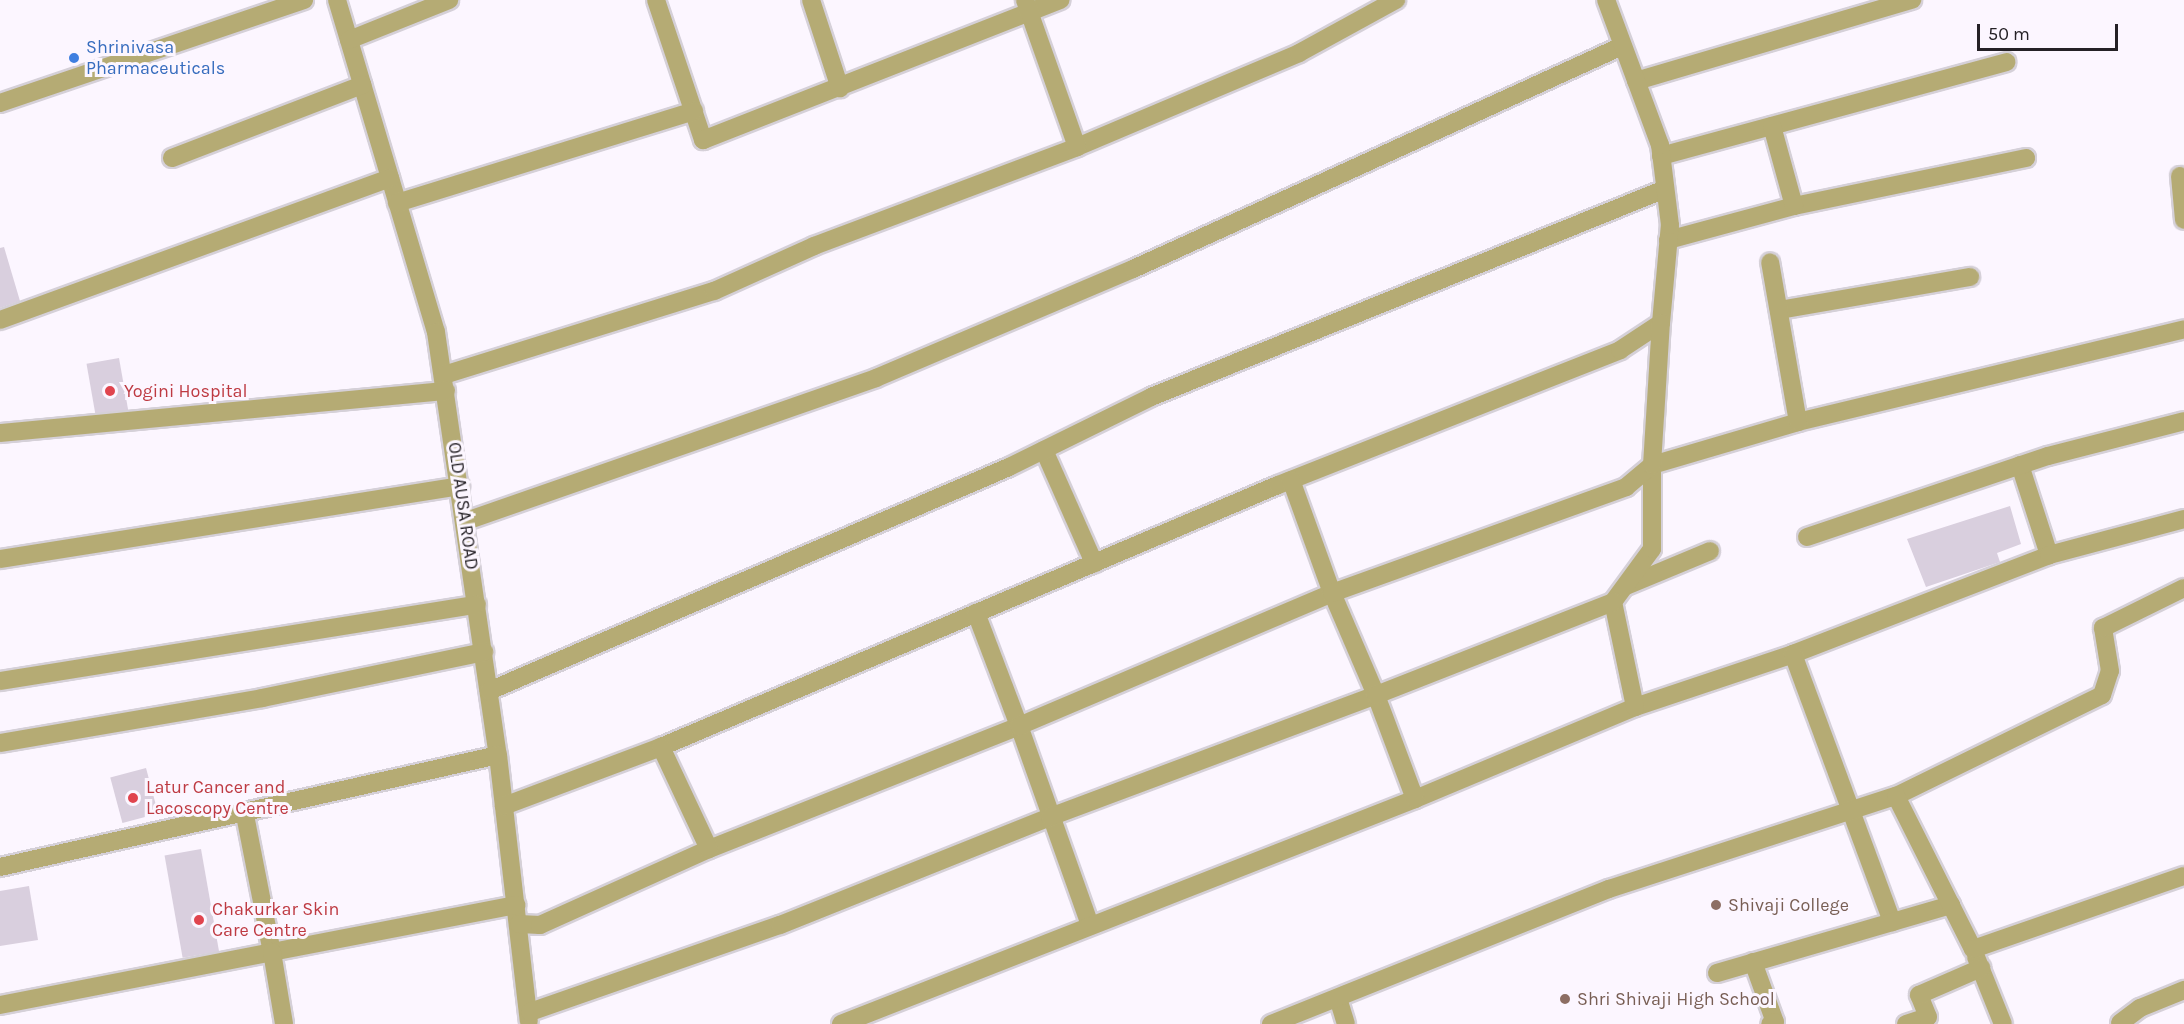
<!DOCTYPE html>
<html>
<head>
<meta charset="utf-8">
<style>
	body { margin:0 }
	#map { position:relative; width:2184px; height:1024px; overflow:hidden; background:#fcf6ff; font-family:Karla,sans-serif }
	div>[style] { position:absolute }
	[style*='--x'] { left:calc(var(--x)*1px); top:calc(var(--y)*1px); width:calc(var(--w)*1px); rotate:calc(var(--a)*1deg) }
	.building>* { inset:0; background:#d9cfde; transform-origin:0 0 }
	.roads { filter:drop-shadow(2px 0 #d5d0d8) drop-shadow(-2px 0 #d5d0d8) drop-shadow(0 2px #d5d0d8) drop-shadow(0 -2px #d5d0d8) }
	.minor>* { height:18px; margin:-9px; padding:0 9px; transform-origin:9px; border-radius:9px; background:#b5ab74 }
	.dots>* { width:16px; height:16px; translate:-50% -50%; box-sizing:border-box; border:3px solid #fcf6ff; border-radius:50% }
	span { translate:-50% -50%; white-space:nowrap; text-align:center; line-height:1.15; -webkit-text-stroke:6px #fcf6ff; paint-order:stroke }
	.shop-label { font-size:18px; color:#366cbe }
	.left { translate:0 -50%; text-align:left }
	.health-label { font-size:18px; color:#be3a42 }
	.street-label { font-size:18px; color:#252126 }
	.education-label { font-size:18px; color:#785e54 }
	.scale { position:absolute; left:1977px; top:24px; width:141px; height:27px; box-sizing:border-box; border:3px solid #252126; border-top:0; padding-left:8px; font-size:18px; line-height:21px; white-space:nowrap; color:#252126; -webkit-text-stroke:4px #fcf6ff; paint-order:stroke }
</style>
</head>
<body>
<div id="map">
	<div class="building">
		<div style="clip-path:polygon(4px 247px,20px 301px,0 308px,0 248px)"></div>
		<div style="left:119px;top:358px;width:53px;height:33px;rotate:80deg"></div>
		<div style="clip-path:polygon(2010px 506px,2021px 544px,1997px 553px,2000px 562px,1926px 587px,1907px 539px)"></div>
		<div style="left:146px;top:768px;width:47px;height:37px;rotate:75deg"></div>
		<div style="left:201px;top:849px;width:104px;height:37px;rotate:80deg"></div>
		<div style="clip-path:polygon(29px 886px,38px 940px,0 946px,0 891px)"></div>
	</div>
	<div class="roads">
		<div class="minor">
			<div style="--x:337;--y:0;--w:346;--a:73.4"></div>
			<div style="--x:436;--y:332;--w:428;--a:81.7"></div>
			<div style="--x:498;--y:755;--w:268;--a:83.4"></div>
			<div style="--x:656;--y:0;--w:148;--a:71.4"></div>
			<div style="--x:703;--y:140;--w:384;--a:-21.4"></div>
			<div style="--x:811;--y:0;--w:93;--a:71.8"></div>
			<div style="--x:349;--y:40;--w:108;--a:-21.8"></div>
			<div style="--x:1636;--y:81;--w:288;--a:-16.4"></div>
			<div style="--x:0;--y:103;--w:321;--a:-18.7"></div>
			<div style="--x:1077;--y:147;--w:241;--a:-22.9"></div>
			<div style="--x:1299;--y:53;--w:111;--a:-28.7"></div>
			<div style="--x:1661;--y:156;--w:358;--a:-15.2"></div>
			<div style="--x:172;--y:158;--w:204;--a:-21"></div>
			<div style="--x:2180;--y:176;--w:44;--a:84.8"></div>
			<div style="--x:397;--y:203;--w:311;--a:-17.2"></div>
			<div style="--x:1794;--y:206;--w:237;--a:-11.7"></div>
			<div style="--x:1668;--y:240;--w:131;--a:-15.1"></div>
			<div style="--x:1794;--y:206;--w:83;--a:-105.4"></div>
			<div style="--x:1779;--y:310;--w:194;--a:-9.8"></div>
			<div style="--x:0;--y:320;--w:415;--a:-20"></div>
			<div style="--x:444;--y:375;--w:283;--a:-17.3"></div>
			<div style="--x:714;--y:291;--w:110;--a:-24.2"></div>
			<div style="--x:814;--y:246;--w:281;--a:-20.6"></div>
			<div style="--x:1077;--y:147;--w:156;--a:-109.5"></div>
			<div style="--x:1798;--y:422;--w:397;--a:-13.5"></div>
			<div style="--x:0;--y:433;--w:448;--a:-5.4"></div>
			<div style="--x:1044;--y:450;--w:124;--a:66.1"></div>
			<div style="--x:2020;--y:465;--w:95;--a:72.1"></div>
			<div style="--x:466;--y:521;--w:434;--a:-19.2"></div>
			<div style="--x:876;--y:378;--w:279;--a:-23"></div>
			<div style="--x:1133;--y:269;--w:537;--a:-24.51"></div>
			<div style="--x:1807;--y:537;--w:254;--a:-18.6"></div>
			<div style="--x:2048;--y:456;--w:140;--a:-14.4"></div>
			<div style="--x:0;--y:559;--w:466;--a:-9"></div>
			<div style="--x:1626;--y:586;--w:91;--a:-22.6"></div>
			<div style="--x:1793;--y:654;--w:274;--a:-21.1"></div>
			<div style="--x:2049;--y:555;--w:140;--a:-14.9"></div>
			<div style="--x:0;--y:681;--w:483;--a:-9.1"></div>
			<div style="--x:489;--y:691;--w:566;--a:-23.3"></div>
			<div style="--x:1009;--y:467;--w:158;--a:-26.2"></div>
			<div style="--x:1151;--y:397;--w:554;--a:-22.03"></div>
			<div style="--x:1635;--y:707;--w:167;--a:-18.5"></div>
			<div style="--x:1793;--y:654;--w:286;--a:69.7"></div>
			<div style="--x:0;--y:743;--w:266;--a:-9.7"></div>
			<div style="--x:262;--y:698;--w:227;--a:-11.7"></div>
			<div style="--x:1896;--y:796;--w:229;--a:-26.1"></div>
			<div style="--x:2102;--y:695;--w:25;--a:-72"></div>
			<div style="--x:2110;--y:671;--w:44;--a:-99.2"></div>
			<div style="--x:2103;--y:628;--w:90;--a:-26.3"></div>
			<div style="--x:1415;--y:799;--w:238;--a:-22.7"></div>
			<div style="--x:1635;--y:707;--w:107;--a:-101.8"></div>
			<div style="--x:1613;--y:602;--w:66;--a:-53.7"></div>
			<div style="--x:1652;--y:549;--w:84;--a:-90"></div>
			<div style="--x:1652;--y:465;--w:152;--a:-16.4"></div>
			<div style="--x:1798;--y:422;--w:162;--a:-99.9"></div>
			<div style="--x:504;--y:806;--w:168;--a:-20.6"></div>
			<div style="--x:661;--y:747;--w:670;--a:-23.01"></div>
			<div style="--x:1278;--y:485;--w:368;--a:-21.5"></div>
			<div style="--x:1620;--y:350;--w:49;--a:-33.4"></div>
			<div style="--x:1661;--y:323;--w:98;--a:-84.8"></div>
			<div style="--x:1670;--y:225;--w:81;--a:-97.1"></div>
			<div style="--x:1660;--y:145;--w:155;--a:-110.4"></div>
			<div style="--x:245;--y:815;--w:140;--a:78.9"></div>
			<div style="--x:272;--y:952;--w:249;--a:-10.9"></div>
			<div style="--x:709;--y:849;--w:334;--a:-21.6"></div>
			<div style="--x:1019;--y:726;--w:121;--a:-110.8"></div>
			<div style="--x:0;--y:867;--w:510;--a:-12.67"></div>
			<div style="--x:519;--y:924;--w:21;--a:3"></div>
			<div style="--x:540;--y:925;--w:185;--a:-24.2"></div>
			<div style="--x:709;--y:849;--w:113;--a:-115.2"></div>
			<div style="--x:1090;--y:925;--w:211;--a:-109.6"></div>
			<div style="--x:1019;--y:726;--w:340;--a:-23"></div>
			<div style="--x:1332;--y:593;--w:120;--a:-109.9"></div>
			<div style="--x:1976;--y:957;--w:72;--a:68.1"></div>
			<div style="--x:1753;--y:962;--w:64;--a:69.9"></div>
			<div style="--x:1775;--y:1022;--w:5;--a:158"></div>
			<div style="--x:1717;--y:973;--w:244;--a:-16.2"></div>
			<div style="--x:1338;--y:998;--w:27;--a:73"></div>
			<div style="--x:0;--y:1005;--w:277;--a:-11"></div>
			<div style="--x:272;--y:952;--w:73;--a:80.5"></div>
			<div style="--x:530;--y:1012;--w:265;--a:-19.2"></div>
			<div style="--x:780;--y:925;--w:291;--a:-21.8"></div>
			<div style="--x:1050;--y:817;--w:348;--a:-20.5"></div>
			<div style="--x:1376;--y:695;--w:111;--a:-113.3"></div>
			<div style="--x:1332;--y:593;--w:313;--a:-19.8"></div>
			<div style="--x:1626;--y:487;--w:34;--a:-40"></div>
			<div style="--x:1652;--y:465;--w:142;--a:-86.4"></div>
			<div style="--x:2120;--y:1023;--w:25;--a:-37"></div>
			<div style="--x:2140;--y:1008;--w:48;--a:-22.2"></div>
			<div style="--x:841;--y:1024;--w:617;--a:-21.4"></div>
			<div style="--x:1415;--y:799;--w:111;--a:-110.6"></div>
			<div style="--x:1376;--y:695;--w:255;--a:-21.4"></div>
			<div style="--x:1271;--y:1024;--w:364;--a:-21.8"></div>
			<div style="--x:1609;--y:889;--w:302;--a:-18"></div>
			<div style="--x:1896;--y:796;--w:171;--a:63.3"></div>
			<div style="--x:1973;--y:949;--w:223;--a:-19.1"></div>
			<div style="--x:1906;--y:1024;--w:23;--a:-18"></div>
			<div style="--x:1928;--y:1017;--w:24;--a:-112"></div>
			<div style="--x:1919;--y:995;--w:68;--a:-23.5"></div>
		</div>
	</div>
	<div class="dots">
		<div style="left:74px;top:58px;background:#3f7fe0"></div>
		<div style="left:110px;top:391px;background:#e0444e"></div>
		<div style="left:133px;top:798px;background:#e0444e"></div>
		<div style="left:1716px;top:905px;background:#8d6e63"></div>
		<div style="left:199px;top:920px;background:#e0444e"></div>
		<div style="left:1565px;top:999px;background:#8d6e63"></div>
	</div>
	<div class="shop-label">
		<span class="left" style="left:86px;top:58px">Shrinivasa<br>Pharmaceuticals</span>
	</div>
	<div class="health-label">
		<span class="left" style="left:124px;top:391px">Yogini Hospital</span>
		<span class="left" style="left:146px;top:798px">Latur Cancer and<br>Lacoscopy Centre</span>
		<span class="left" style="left:212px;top:920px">Chakurkar Skin<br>Care Centre</span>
	</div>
	<div class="street-label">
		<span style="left:463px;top:506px;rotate:82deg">OLD AUSA ROAD</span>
	</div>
	<div class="education-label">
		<span class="left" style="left:1728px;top:905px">Shivaji College</span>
		<span class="left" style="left:1577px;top:999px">Shri Shivaji High School</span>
	</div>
	<div class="scale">50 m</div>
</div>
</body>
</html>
